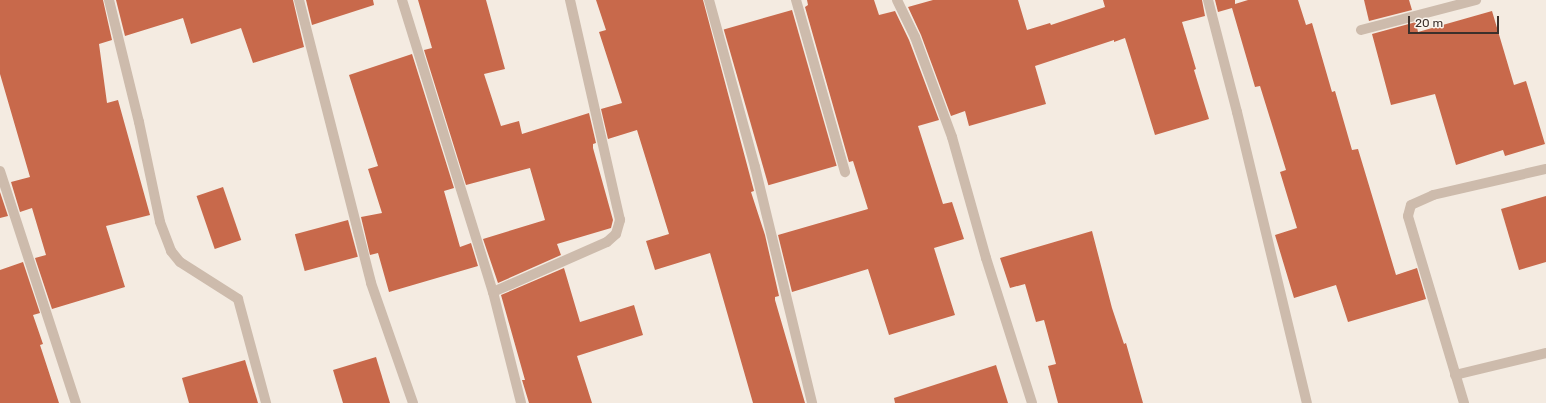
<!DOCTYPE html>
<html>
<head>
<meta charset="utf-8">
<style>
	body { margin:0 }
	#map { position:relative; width:1546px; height:403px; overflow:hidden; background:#f4ebe1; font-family:Rubik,sans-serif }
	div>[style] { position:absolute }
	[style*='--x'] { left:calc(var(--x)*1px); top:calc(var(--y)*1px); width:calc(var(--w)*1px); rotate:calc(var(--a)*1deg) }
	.building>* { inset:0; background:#c8694b; transform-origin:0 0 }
	.street>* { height:10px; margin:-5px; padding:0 5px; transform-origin:5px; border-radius:5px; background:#cdbbac }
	span { translate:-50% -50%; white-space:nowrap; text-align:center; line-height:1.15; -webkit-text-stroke:3.5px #fbf5ee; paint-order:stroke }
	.scale { position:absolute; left:1408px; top:16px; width:91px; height:18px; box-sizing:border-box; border:2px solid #3b302b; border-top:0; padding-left:5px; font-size:12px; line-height:14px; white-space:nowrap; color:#3b302b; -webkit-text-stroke:3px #fbf5ee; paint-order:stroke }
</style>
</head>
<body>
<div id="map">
	<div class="building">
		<div style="clip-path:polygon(0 0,103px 0,112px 40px,99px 44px,107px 103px,118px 100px,150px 215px,106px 226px,125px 287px,52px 309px,35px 258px,46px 255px,32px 208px,20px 212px,11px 182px,30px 177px,0 74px)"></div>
		<div style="clip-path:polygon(116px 0,293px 0,304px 47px,253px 63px,241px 28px,191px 44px,183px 18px,125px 36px)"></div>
		<div style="clip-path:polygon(306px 0,373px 0,374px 5px,312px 25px)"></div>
		<div style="clip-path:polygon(418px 0,486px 0,505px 69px,484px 74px,501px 126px,519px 121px,522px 134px,589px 113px,596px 143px,593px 144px,593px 148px,613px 220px,611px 228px,557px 244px,561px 255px,498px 283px,483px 239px,545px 220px,530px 168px,466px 185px,424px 50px,432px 48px)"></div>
		<div style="clip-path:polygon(596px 0,703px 0,754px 191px,751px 192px,765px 235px,779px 296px,775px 297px,775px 300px,805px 403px,753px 403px,710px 253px,655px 270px,646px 241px,669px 234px,637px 130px,608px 139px,601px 109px,622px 103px,599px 32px,606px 30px)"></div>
		<div style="clip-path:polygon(807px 0,874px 0,879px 15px,895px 11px,909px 40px,939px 120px,918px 126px,943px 204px,952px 202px,964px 239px,934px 248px,955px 315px,889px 335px,868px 269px,792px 292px,778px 235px,868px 209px,853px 161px,849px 162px,805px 7px,808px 5px)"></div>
		<div style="clip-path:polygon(933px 0,1018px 0,1027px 30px,1050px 23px,1051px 25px,1105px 7px,1103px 0,1202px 0,1205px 16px,1182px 22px,1196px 69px,1194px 70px,1209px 119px,1155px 135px,1125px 38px,1114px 42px,1114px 40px,1035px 66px,1046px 104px,969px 126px,965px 111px,951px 116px,921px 35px,908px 7px)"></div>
		<div style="clip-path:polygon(1215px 0,1235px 0,1235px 4px,1248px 0,1298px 0,1306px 25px,1312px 23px,1332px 92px,1335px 91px,1352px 150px,1358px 149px,1396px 275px,1417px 268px,1426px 299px,1348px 322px,1336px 285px,1294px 298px,1275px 235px,1297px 228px,1280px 172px,1286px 170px,1260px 86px,1255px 87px,1232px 8px,1218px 12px)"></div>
		<div style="clip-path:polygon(1364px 0,1409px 0,1412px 10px,1369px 21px)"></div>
		<div style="left:792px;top:10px;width:162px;height:71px;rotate:74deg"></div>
		<div style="clip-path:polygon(1492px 11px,1514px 85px,1526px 81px,1545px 144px,1505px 156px,1503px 150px,1456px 165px,1435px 94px,1391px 105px,1372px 34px,1416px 22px,1418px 32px)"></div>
		<div style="clip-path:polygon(412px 54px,454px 188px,444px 191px,460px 247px,471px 243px,478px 266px,389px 292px,378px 253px,370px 255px,361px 217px,382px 213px,368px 169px,378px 166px,349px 75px)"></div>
		<div style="left:223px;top:187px;width:56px;height:28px;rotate:71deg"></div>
		<div style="clip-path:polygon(0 192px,8px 216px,0 218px)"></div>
		<div style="clip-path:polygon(1546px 196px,1546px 262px,1519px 270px,1501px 209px)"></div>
		<div style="left:348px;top:220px;width:38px;height:55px;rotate:75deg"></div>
		<div style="clip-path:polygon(1092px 231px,1112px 308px,1124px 344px,1126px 343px,1143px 403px,1058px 403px,1048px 366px,1056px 364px,1044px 320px,1036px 322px,1025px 284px,1010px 288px,1000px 258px)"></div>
		<div style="clip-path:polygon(23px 262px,40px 313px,33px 315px,43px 344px,40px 345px,59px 403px,0 403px,0 270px)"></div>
		<div style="clip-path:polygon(564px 268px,580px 322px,634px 305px,643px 335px,577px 356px,592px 403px,529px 403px,522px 380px,525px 380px,501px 295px)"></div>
		<div style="clip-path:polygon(376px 357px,390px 403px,343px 403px,333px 370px)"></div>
		<div style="clip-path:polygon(245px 360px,258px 403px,189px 403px,182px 378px)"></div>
		<div style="clip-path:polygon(996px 365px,1008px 403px,895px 403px,894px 398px)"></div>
	</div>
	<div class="street">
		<div style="--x:109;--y:0;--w:126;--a:76.2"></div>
		<div style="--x:139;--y:122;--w:102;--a:78.1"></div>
		<div style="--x:160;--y:222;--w:31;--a:69"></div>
		<div style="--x:171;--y:251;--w:14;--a:51"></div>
		<div style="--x:180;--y:262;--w:69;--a:32.5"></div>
		<div style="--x:238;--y:299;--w:108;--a:74.9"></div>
		<div style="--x:299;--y:0;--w:292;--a:75.7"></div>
		<div style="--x:371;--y:283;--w:127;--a:70.7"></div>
		<div style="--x:402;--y:0;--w:306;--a:72.7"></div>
		<div style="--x:493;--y:292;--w:114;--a:75.8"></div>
		<div style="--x:709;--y:0;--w:173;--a:74.6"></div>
		<div style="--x:755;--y:167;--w:243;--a:76.4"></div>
		<div style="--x:796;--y:0;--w:179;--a:74.1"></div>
		<div style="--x:897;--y:0;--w:41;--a:64.1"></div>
		<div style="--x:915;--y:37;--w:107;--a:69.7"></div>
		<div style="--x:952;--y:137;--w:126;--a:74.3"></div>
		<div style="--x:986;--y:258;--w:152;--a:72.4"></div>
		<div style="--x:1208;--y:0;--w:116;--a:75.5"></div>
		<div style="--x:1237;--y:112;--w:299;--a:76.5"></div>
		<div style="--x:1361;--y:30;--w:119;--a:-14.6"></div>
		<div style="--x:0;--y:171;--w:244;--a:71.9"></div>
		<div style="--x:493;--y:292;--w:124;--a:-23.7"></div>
		<div style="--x:607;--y:242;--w:12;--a:-42"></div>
		<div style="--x:616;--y:234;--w:15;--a:-74"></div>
		<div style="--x:620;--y:220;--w:226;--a:-102.8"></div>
		<div style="--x:1455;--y:375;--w:94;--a:-13.6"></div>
		<div style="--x:1464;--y:403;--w:195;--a:-106.7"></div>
		<div style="--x:1408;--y:216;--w:11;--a:-75"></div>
		<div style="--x:1411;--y:205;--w:24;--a:-24"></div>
		<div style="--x:1433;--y:195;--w:116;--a:-13"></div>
	</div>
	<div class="scale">20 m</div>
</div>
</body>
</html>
